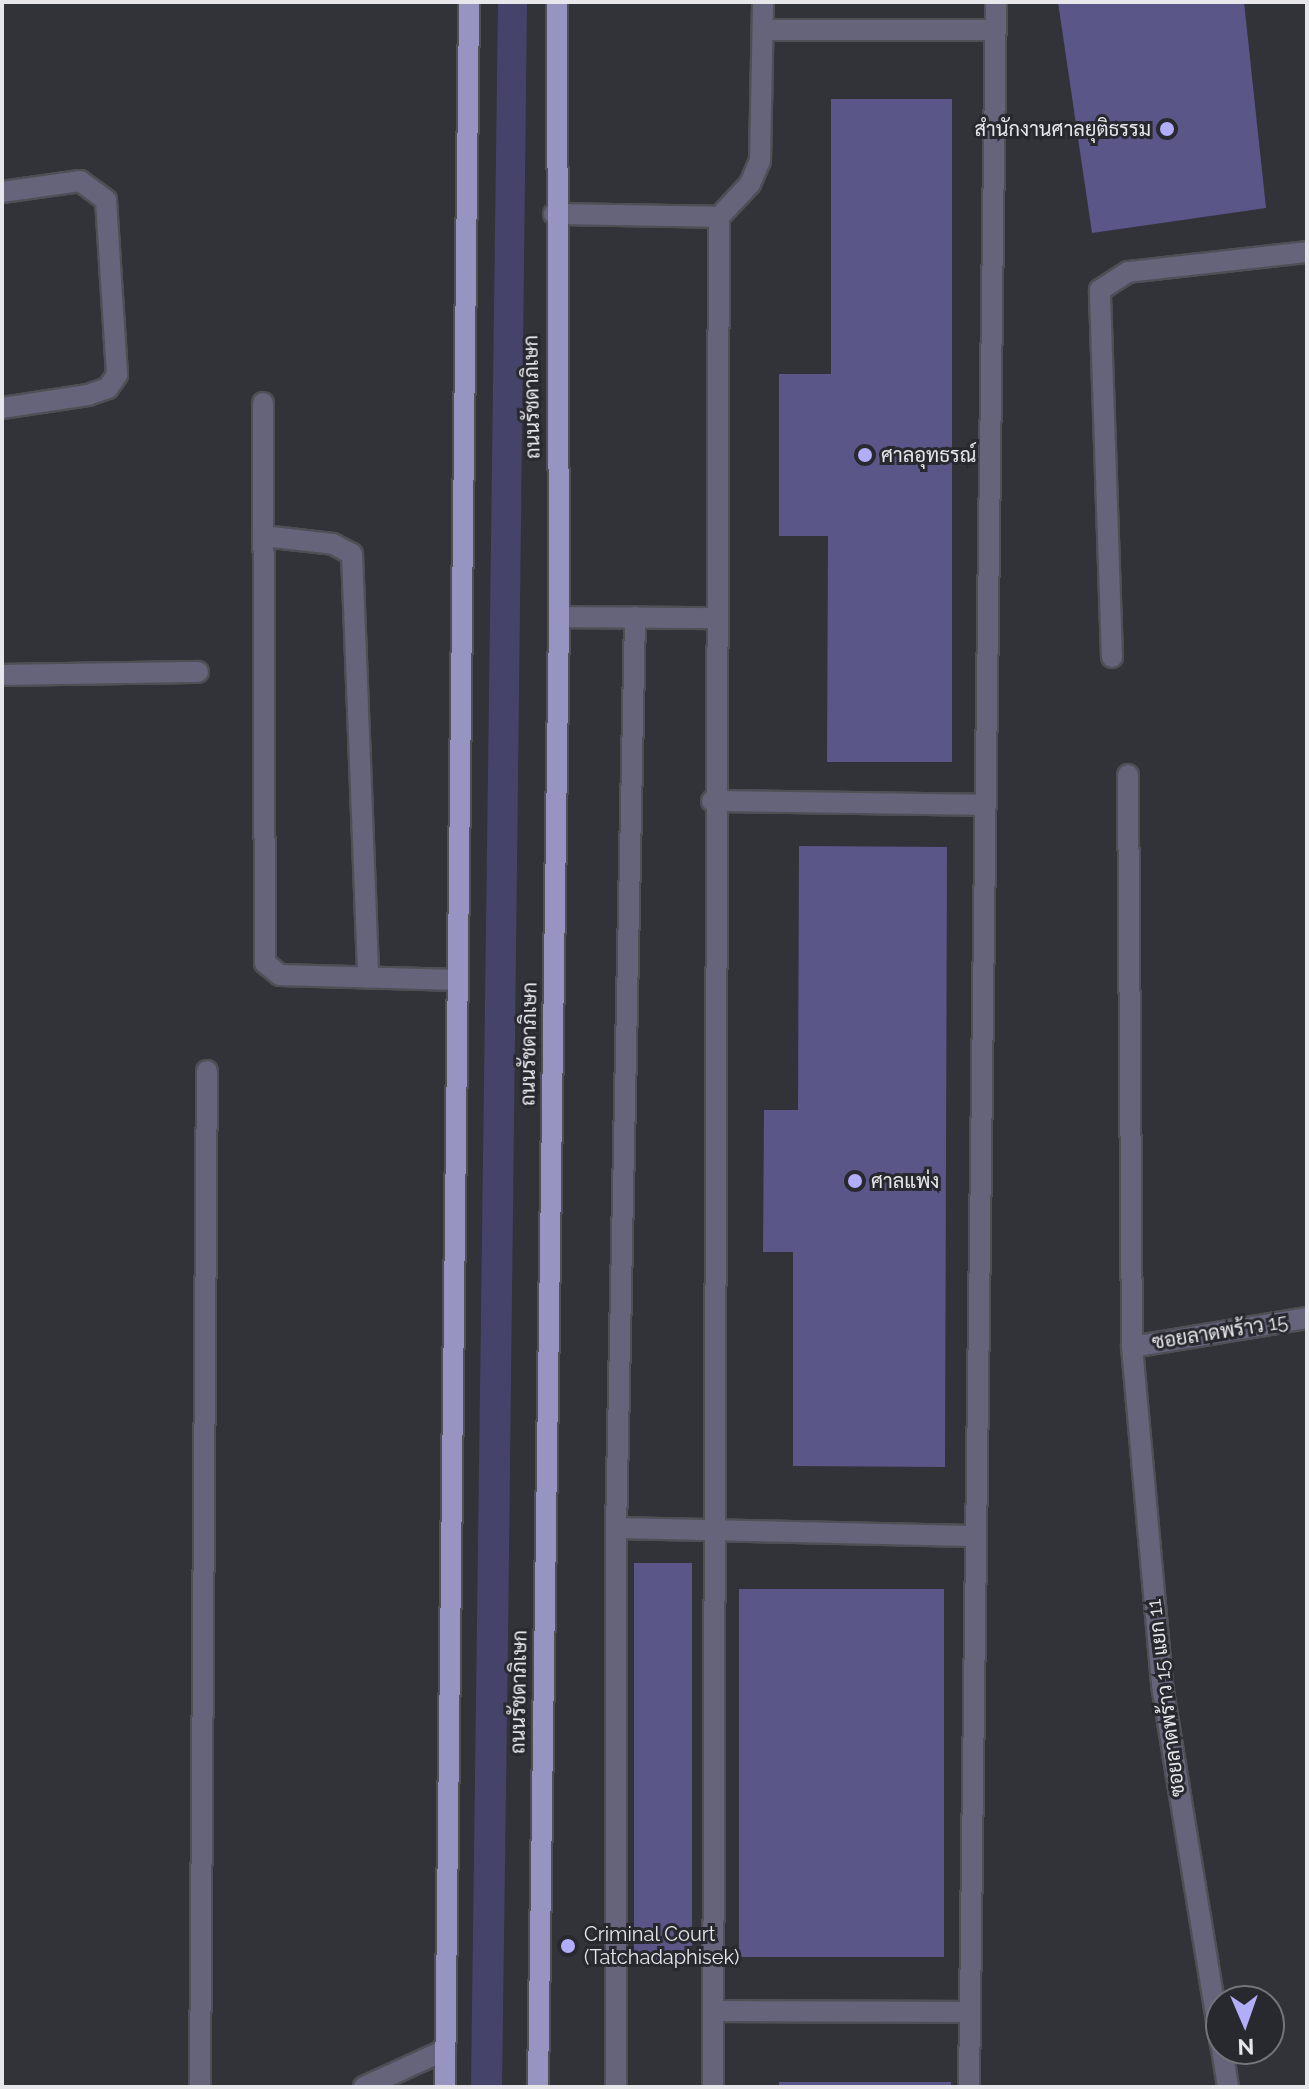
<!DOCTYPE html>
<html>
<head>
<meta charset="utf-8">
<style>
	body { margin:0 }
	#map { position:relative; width:1309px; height:2089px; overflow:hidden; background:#323239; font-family:Raleway,Sarabun,sans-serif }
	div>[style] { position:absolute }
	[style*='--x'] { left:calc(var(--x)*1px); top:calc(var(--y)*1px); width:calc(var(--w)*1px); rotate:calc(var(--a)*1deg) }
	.green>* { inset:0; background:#46436a }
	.building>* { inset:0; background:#5a5687; transform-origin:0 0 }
	.roads { filter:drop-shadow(2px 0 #4f4f55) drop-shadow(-2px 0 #4f4f55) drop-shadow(0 2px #4f4f55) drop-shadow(0 -2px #4f4f55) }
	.minor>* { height:20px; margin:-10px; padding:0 10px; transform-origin:10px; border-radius:10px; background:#65647b }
	.major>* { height:20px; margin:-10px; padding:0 10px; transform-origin:10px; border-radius:10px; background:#9794c2 }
	.dots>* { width:22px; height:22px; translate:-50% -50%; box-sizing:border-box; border:4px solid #28282f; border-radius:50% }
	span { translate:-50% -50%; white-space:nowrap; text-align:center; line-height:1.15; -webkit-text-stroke:6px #28282f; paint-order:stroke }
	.poi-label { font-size:20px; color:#e6e6eb }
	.right { translate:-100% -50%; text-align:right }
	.left { translate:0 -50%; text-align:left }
	.street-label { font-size:20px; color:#e6e6eb }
	.frame { position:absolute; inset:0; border:4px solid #e6e6eb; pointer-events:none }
	.north { position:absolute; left:1205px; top:1985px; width:80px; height:80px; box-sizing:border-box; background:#28282f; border:2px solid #74747a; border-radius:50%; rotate:178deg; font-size:22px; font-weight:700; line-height:32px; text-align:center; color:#e6e6eb }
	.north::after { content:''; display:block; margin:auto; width:28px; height:36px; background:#b2adf9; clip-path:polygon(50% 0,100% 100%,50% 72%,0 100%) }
</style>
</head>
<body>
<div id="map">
	<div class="green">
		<div style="clip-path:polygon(498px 2px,527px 2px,508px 1637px,502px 2087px,471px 2087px)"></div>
	</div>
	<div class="building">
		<div style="clip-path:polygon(1058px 2px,1244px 2px,1266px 208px,1092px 233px)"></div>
		<div style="clip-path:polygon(831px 99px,952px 99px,952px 762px,827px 762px,828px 536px,779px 536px,779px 374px,831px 374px)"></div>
		<div style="clip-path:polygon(799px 846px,947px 847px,945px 1467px,793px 1466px,793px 1252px,763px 1252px,764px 1110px,798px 1110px)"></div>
		<div style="left:634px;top:1563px;width:58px;height:402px"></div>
		<div style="left:944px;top:1589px;width:368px;height:205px;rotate:90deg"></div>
		<div style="left:779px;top:2082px;width:172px;height:5px"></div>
	</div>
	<div class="roads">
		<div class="minor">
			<div style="--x:763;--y:30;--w:233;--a:0"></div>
			<div style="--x:2;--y:192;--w:79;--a:-8"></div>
			<div style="--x:80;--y:181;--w:32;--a:36"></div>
			<div style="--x:106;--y:200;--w:175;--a:86.4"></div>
			<div style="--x:117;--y:375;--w:16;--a:125"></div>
			<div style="--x:108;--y:388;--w:21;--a:161"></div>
			<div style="--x:88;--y:395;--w:87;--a:171.4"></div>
			<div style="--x:554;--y:214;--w:165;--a:1"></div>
			<div style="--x:263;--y:403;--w:560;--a:89.8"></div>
			<div style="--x:265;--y:963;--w:19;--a:39"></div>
			<div style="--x:280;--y:975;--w:178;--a:1.6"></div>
			<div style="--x:263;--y:536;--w:70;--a:6.5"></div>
			<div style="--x:333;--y:544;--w:21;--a:28"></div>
			<div style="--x:352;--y:554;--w:424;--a:87.8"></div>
			<div style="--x:559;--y:617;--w:157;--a:0.4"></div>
			<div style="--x:635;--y:617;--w:911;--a:91.19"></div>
			<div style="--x:616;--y:1528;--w:354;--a:1.3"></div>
			<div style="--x:1112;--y:657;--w:367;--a:-91.9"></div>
			<div style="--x:1100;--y:290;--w:33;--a:-33"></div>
			<div style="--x:1128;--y:272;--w:180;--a:-6.4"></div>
			<div style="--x:2;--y:675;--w:196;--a:-0.9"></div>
			<div style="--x:1128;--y:775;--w:572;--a:89.6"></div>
			<div style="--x:1132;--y:1347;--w:339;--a:84.9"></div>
			<div style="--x:1162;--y:1685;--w:366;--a:80.7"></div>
			<div style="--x:712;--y:801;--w:271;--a:0.8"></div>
			<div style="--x:1132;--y:1347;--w:177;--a:-9.4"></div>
			<div style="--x:714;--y:2011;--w:254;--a:0.2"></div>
			<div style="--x:1222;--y:2049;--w:38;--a:81"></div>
			<div style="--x:200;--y:2087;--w:1016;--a:-89.61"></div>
			<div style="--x:364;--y:2087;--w:89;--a:-24.6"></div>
			<div style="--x:616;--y:2087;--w:559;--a:-90"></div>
			<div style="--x:713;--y:2087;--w:1870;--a:-89.82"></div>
			<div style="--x:719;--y:217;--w:45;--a:-46.8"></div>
			<div style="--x:750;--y:184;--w:25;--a:-67"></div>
			<div style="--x:760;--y:161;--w:159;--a:-88.9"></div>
			<div style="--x:969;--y:2087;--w:2085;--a:-89.26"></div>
		</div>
		<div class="major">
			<div style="--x:445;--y:2087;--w:2085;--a:-89.34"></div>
			<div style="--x:538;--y:2087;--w:1470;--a:-89.18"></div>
			<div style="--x:559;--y:617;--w:615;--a:-90.19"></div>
		</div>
	</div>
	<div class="dots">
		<div style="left:1167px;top:129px;background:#b2adf9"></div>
		<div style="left:865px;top:455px;background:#b2adf9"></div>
		<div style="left:855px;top:1181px;background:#b2adf9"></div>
		<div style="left:568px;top:1946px;background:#b2adf9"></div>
	</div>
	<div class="poi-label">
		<span class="right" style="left:1151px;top:129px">สำนักงานศาลยุติธรรม</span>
		<span class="left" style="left:881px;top:455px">ศาลอุทธรณ์</span>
		<span class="left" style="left:871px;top:1181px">ศาลแพ่ง</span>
		<span class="left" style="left:584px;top:1946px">Criminal Court<br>(Tatchadaphisek)</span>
	</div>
	<div class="street-label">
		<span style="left:532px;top:397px;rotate:-91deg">ถนนรัชดาภิเษก</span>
		<span style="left:529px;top:1044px;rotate:-89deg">ถนนรัชดาภิเษก</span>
		<span style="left:1220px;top:1332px;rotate:-9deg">ซอยลาดพร้าว 15</span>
		<span style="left:519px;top:1692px;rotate:-89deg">ถนนรัชดาภิเษก</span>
		<span style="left:1166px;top:1698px;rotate:-97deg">ซอยลาดพร้าว 15 แยก 11</span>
	</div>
	<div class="frame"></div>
	<div class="north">N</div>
</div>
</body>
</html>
